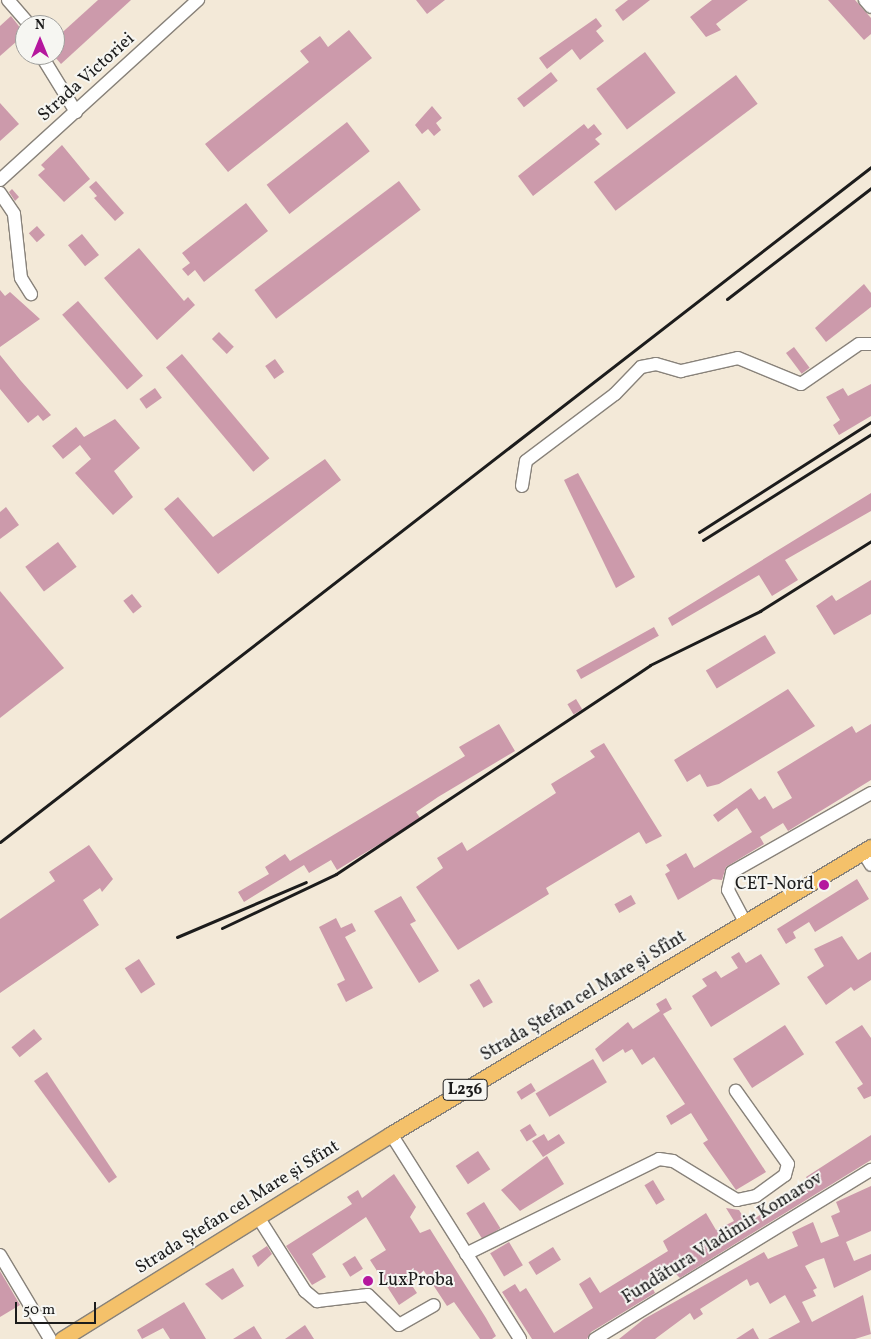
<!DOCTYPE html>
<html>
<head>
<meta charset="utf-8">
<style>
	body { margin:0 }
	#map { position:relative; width:871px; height:1339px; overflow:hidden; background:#f3e9d8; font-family:Vollkorn,serif }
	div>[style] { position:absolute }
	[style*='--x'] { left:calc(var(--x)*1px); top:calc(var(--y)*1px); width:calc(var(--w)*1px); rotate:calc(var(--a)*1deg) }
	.building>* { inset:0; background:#cc9aab; transform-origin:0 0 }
	.roads { filter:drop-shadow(1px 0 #88827a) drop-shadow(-1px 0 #88827a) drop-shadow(0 1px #88827a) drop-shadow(0 -1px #88827a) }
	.minor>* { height:12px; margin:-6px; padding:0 6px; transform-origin:6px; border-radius:6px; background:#fff }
	.major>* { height:15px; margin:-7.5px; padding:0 7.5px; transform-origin:7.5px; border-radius:7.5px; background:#f4c16a }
	.rail>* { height:3px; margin:-1.5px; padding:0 1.5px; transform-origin:1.5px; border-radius:1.5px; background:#1c1c1c }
	.dots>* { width:14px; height:14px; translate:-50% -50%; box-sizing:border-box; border:2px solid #f6f6f2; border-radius:50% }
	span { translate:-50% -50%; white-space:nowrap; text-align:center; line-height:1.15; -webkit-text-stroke:4px #f6f6f2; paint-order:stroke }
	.shield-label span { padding:1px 4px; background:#f6f6f2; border:1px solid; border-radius:4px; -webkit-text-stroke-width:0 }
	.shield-label { font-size:16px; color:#1c1c1c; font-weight:700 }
	.street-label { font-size:18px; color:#1c1c1c }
	.poi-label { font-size:18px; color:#1c1c1c }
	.right { translate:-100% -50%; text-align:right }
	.left { translate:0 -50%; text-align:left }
	.north { position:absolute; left:15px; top:15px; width:50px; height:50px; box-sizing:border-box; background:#f6f6f2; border:1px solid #9f9f9c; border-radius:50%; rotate:0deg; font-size:14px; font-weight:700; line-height:20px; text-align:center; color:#1c1c1c }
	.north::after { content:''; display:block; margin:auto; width:18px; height:22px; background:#b5179e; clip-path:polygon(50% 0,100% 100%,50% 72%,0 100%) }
	.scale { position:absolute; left:15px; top:1302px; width:81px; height:22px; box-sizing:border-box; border:2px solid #1c1c1c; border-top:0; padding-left:6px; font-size:15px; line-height:18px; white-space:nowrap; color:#1c1c1c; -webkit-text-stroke:4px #f6f6f2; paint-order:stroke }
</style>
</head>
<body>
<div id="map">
	<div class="building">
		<div style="clip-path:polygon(98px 0,131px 0,61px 64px,55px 57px,55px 39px)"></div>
		<div style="clip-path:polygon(416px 0,445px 0,427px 14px)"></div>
		<div style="clip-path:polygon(628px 0,650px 0,623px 21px,615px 10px)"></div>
		<div style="clip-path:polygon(712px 0,748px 0,716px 24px,721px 30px,706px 37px,690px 17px)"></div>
		<div style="clip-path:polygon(828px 0,855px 0,871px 18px,871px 34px,864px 40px)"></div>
		<div style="clip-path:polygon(11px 16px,25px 34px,0 56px,0 26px)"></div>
		<div style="clip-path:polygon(596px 18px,602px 26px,596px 31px,604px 41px,580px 60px,572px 49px,547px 69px,539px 58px)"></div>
		<div style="clip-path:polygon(349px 30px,372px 58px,228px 172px,205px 144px,309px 62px,300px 51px,320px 36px,328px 47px)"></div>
		<div style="left:645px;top:52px;width:51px;height:61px;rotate:53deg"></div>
		<div style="left:551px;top:72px;width:11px;height:43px;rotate:52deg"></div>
		<div style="left:736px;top:75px;width:36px;height:178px;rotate:53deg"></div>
		<div style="clip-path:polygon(0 103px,19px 124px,0 141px)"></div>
		<div style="clip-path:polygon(432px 106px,442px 118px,436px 123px,441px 130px,434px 136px,428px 129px,422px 134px,415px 125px)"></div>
		<div style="left:347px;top:122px;width:37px;height:102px;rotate:52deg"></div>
		<div style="clip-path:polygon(584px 124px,588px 129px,594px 124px,602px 134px,595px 139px,600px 144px,533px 196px,518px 176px)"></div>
		<div style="clip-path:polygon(62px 145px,90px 179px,64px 202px,38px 175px,45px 169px,41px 165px)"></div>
		<div style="clip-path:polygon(96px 181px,124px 213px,115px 221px,94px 198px,97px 196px,89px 187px)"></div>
		<div style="left:399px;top:181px;width:36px;height:181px;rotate:53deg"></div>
		<div style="clip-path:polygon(12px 189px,19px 197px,15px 201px,9px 192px)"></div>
		<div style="clip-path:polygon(246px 203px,268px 231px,204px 282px,195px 270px,188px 276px,182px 269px,190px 263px,182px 253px)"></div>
		<div style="left:37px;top:226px;width:12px;height:11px;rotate:48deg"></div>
		<div style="left:82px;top:234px;width:27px;height:18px;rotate:51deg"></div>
		<div style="clip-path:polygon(139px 248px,184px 301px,188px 297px,195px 305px,157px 340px,104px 278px)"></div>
		<div style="clip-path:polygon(864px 284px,871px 293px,871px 307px,826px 342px,815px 328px)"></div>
		<div style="clip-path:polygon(0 290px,5px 296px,10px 292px,40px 319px,0 347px)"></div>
		<div style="left:78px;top:301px;width:99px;height:21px;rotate:49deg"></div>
		<div style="left:219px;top:332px;width:21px;height:10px;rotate:45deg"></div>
		<div style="left:794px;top:347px;width:26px;height:10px;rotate:53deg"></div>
		<div style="left:182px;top:354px;width:136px;height:21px;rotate:50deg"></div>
		<div style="clip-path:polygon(0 355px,21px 381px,51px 415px,43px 421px,38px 415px,28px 423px,0 389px)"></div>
		<div style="left:275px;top:359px;width:16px;height:12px;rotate:55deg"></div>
		<div style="clip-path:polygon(871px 384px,871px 416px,839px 435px,833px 425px,840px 420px,826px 397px,843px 388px,848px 396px)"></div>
		<div style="left:155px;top:388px;width:12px;height:19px;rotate:55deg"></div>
		<div style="clip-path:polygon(115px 419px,140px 448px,114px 471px,133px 497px,113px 515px,75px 473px,91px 459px,80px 445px,63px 459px,52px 446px,76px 427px,84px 437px)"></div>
		<div style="clip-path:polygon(325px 459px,341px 480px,218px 574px,164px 509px,178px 497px,213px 537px)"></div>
		<div style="clip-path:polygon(578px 473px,635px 577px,616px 588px,564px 480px)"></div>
		<div style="clip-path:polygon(871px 493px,871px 511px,785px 560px,798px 580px,772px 596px,759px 575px,672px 626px,668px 618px)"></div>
		<div style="clip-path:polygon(6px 507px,19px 525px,0 539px,0 512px)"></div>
		<div style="left:58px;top:542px;width:31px;height:41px;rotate:53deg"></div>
		<div style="clip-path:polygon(871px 580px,871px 614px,834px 635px,816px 606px,832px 595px,836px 601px)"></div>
		<div style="clip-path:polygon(0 591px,64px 668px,0 718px)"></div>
		<div style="left:132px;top:594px;width:16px;height:11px;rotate:52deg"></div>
		<div style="left:654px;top:627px;width:10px;height:89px;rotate:61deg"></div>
		<div style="left:765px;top:635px;width:21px;height:69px;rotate:59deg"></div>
		<div style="clip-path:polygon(788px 689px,815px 726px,719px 784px,707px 787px,700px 774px,687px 782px,674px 760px)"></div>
		<div style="left:576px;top:699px;width:12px;height:10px;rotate:59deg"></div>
		<div style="clip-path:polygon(499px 724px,515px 751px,438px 797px,416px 812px,420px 818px,404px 829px,337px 870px,331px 860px,309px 873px,304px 865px,244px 902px,238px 892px,269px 874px,265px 867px,285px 854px,290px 861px,465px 756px,459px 747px)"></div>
		<div style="clip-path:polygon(871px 724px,871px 780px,788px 831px,783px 823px,760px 837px,764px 844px,726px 867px,722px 880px,713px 879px,678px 900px,665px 874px,670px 871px,666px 865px,686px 853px,694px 868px,752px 832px,737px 808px,718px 822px,713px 815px,751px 788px,759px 800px,765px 796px,773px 809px,792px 798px,777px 772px,852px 726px,856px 733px)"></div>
		<div style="clip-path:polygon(604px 743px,662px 836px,646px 844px,639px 832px,546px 888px,549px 894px,458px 950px,416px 887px,443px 868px,437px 858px,462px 842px,467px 851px,556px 793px,551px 784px,595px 757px,590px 751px)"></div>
		<div style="clip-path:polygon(89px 845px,113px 879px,102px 892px,100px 888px,83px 900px,99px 925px,0 993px,0 919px,55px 881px,49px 872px)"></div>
		<div style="clip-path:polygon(857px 879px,869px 899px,815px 932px,809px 922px,793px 932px,796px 938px,786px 944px,777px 929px)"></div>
		<div style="left:631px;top:895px;width:10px;height:19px;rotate:61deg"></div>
		<div style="clip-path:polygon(401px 896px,416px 921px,410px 924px,439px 971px,419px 983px,374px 911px)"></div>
		<div style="clip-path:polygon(336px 918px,341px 928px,352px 923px,356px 931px,345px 937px,373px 988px,346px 1002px,337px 984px,345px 980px,319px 927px)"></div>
		<div style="clip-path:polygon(842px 936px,858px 960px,871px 952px,871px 980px,854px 991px,851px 987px,826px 1005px,807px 977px,824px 966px,814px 949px)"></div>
		<div style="clip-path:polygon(739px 952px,746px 963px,761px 954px,780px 984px,711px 1027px,692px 996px,707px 986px,702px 979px,716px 971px,721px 978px,738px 968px,731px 957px)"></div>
		<div style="left:139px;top:959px;width:30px;height:17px;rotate:57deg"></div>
		<div style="left:479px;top:979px;width:27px;height:11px;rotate:59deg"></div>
		<div style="clip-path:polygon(666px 998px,672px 1009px,663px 1014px,766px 1172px,736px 1190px,703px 1143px,708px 1140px,691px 1113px,671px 1125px,666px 1116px,685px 1104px,654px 1057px,642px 1065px,632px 1049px,625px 1053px,623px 1049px,603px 1062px,595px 1049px,628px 1022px,633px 1029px,660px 1011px,656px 1004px)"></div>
		<div style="left:785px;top:1025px;width:35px;height:62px;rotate:57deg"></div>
		<div style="clip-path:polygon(862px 1025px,871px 1038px,871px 1096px,864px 1099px,857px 1088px,863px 1084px,835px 1042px)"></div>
		<div style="left:34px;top:1029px;width:13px;height:29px;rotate:51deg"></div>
		<div style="left:593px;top:1059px;width:27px;height:67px;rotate:59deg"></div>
		<div style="clip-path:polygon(47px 1072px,117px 1177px,109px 1183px,34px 1081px)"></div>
		<div style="left:531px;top:1083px;width:9px;height:17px;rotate:58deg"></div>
		<div style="left:530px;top:1124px;width:13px;height:12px;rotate:58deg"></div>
		<div style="clip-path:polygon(544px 1134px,548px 1141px,559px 1134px,565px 1143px,543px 1157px,532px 1141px)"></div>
		<div style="clip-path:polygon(871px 1135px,871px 1160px,680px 1278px,675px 1273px,652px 1287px,655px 1293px,591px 1332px,587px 1339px,532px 1339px,502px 1292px,515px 1284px,520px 1292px,526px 1288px,554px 1333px,593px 1308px,579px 1284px,590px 1277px,600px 1293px,668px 1251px,663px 1241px,706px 1213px,716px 1230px,734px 1221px,726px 1208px,739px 1210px,747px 1223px,776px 1205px,773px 1202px,810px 1184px,806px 1177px)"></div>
		<div style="left:478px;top:1151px;width:22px;height:27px;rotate:56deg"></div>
		<div style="clip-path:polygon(547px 1156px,564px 1184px,520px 1211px,501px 1190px)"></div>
		<div style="clip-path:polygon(394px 1174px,416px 1207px,410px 1217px,420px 1233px,430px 1229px,486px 1318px,496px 1336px,492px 1339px,480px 1339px,454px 1302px,447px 1306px,424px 1271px,409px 1281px,417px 1293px,399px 1305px,370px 1260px,386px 1250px,366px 1217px,312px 1254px,326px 1277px,312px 1285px,286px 1246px,352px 1204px,347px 1197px,358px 1190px,362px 1198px)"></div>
		<div style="left:653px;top:1180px;width:23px;height:10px;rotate:59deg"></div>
		<div style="clip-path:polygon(871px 1186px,871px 1231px,846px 1242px,854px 1261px,871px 1254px,871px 1270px,834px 1288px,824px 1258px,815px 1261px,805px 1266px,817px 1288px,813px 1290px,816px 1296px,802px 1302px,812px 1322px,863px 1295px,871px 1334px,855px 1339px,768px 1339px,800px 1322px,785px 1295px,770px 1304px,758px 1282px,750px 1286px,747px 1279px,700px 1309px,703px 1314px,694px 1320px,690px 1313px,655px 1339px,619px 1339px,644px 1319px,764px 1252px,768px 1259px,798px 1246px,792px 1232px,813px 1222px,821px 1243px,839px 1236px,831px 1216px,840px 1212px,836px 1202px)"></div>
		<div style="left:484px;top:1202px;width:31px;height:21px;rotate:58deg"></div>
		<div style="left:509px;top:1242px;width:27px;height:22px;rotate:59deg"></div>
		<div style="clip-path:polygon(267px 1246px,272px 1254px,258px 1267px,252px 1256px)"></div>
		<div style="left:553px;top:1247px;width:15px;height:29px;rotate:58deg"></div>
		<div style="left:355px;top:1256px;width:15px;height:15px;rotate:58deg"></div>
		<div style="clip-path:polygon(233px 1268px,244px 1286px,222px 1300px,205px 1284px)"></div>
		<div style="clip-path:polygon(0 1271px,20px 1305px,0 1317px)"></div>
		<div style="clip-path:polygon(184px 1302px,206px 1339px,170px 1339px,163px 1328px,142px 1339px,137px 1330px)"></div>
		<div style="clip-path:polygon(305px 1325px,314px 1339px,285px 1339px)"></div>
		<div style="clip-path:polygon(254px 1326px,262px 1339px,233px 1339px)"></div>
		<div style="clip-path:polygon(753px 1328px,759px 1339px,736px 1339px)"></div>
	</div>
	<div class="roads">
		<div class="minor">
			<div style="--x:8;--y:0;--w:33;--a:49"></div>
			<div style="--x:865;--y:0;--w:9;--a:49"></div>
			<div style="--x:41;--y:55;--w:67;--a:58.4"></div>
			<div style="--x:0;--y:180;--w:268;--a:-42.3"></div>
			<div style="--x:0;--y:193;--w:25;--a:56"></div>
			<div style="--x:14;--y:214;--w:64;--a:83.8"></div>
			<div style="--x:21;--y:278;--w:19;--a:58"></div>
			<div style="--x:522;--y:486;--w:25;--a:-81"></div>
			<div style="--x:526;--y:461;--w:111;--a:-37"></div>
			<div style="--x:615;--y:394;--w:37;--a:-46"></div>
			<div style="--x:641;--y:367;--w:15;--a:-11"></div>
			<div style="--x:656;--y:364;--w:26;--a:16"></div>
			<div style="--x:681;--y:371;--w:58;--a:-12.8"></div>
			<div style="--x:738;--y:358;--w:68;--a:22.4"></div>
			<div style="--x:801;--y:384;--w:70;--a:-34.6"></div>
			<div style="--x:859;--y:344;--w:12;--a:0"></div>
			<div style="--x:863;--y:852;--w:15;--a:58"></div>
			<div style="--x:745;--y:922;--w:36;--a:-118"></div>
			<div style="--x:728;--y:890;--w:18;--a:-77"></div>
			<div style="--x:732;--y:872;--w:160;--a:-29.6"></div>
			<div style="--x:391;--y:1134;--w:242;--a:57.8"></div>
			<div style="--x:258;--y:1217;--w:88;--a:57.6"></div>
			<div style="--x:305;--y:1291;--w:16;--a:40"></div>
			<div style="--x:317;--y:1301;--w:51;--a:-6.7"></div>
			<div style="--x:368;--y:1295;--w:43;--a:44.1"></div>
			<div style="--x:399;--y:1325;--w:40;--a:-29.7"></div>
			<div style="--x:466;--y:1254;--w:215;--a:-26.2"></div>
			<div style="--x:659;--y:1159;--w:14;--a:8"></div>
			<div style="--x:673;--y:1161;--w:75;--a:31.4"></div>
			<div style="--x:737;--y:1200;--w:19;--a:-12"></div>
			<div style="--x:756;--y:1196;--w:36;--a:-36"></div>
			<div style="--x:785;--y:1175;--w:11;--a:-75"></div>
			<div style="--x:788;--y:1164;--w:90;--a:-125.5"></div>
			<div style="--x:0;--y:1255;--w:98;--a:59.2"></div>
			<div style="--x:595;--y:1339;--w:324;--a:-31.5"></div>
		</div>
		<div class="major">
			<div style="--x:62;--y:1339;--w:388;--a:-31.9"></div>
			<div style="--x:391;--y:1134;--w:559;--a:-30.88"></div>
		</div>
	</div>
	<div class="rail">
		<div style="--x:727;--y:299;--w:182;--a:-37.6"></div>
		<div style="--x:699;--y:532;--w:204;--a:-32.6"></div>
		<div style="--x:703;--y:540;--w:199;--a:-32.2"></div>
		<div style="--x:0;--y:842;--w:1102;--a:-37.77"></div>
		<div style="--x:222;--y:928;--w:126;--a:-25.3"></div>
		<div style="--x:336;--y:874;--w:377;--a:-33.6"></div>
		<div style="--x:650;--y:665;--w:123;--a:-26.1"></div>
		<div style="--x:760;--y:611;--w:131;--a:-32.2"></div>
		<div style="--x:177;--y:937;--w:140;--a:-23.1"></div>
	</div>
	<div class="dots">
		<div style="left:824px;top:885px;background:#b5179e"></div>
		<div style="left:368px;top:1281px;background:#b5179e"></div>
	</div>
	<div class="shield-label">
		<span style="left:465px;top:1090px">L236</span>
	</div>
	<div class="street-label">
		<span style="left:87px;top:78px;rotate:-42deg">Strada Victoriei</span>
		<span style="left:584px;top:997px;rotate:-31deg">Strada Ștefan cel Mare și Sfînt</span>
		<span style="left:238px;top:1208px;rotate:-32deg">Strada Ștefan cel Mare și Sfînt</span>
		<span style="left:723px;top:1239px;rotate:-32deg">Fundătura Vladimir Komarov</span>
	</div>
	<div class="poi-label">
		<span class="right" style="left:814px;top:885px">CET-Nord</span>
		<span class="left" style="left:378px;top:1281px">LuxProba</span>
	</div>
	<div class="north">N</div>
	<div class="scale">50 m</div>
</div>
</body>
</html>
